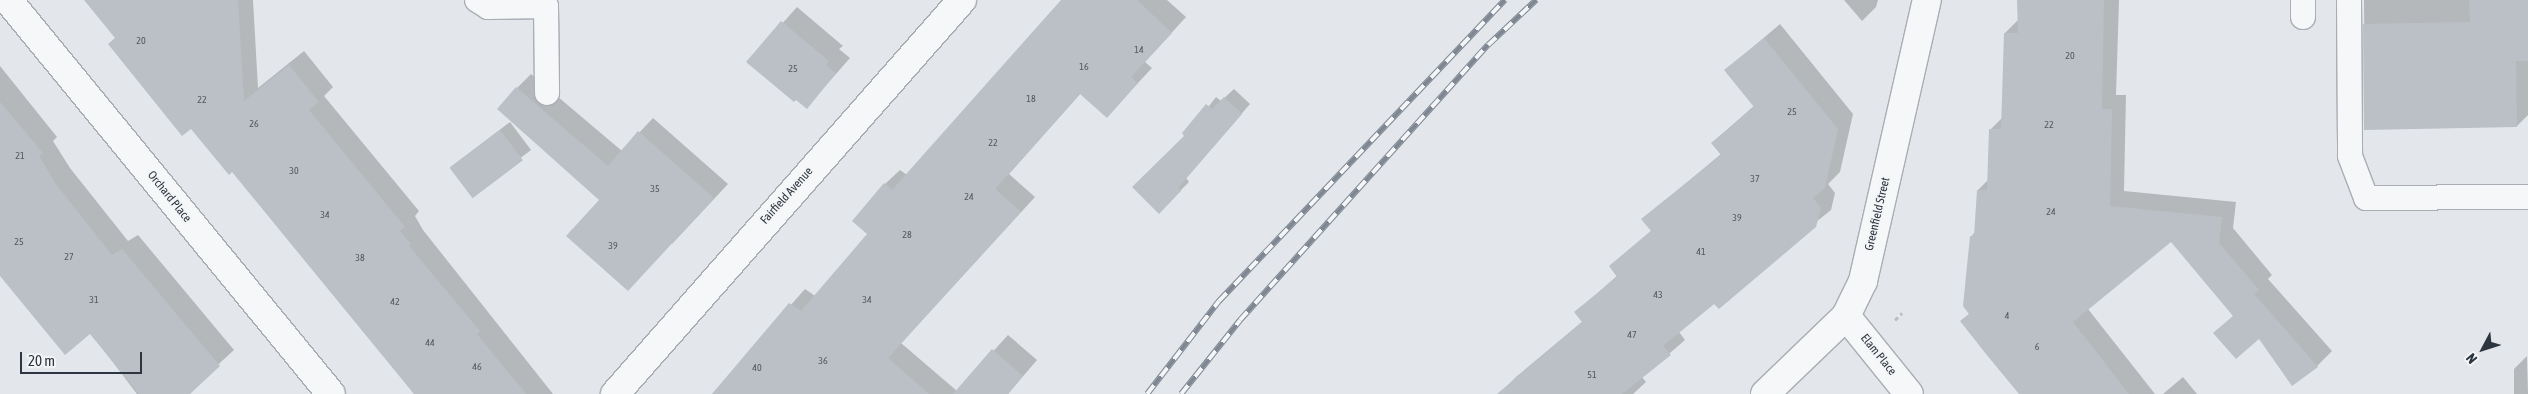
<!DOCTYPE html>
<html>
<head>
<meta charset="utf-8">
<style>
	body { margin:0 }
	#map { position:relative; width:2528px; height:394px; overflow:hidden; background:#e3e6ea; font-family:"Asap Condensed",sans-serif }
	div>[style] { position:absolute }
	[style*='--x'] { left:calc(var(--x)*1px); top:calc(var(--y)*1px); width:calc(var(--w)*1px); rotate:calc(var(--a)*1deg) }
	.shadow>* { inset:0; background:#0003; transform-origin:0 0 }
	.building>* { inset:0; background:#bbc0c6; transform-origin:0 0 }
	.path>* { height:3px; margin-top:-1.5px; transform-origin:0; background:repeating-linear-gradient(90deg,#babdc2 0 4px,transparent 0 8px) }
	.roads { filter:drop-shadow(1px 0 #a9adb4) drop-shadow(-1px 0 #a9adb4) drop-shadow(0 1px #a9adb4) drop-shadow(0 -1px #a9adb4) }
	.service>* { height:24px; margin:-12px; padding:0 12px; transform-origin:12px; border-radius:12px; background:#f6f7f9 }
	.minor>* { height:28px; margin:-14px; padding:0 14px; transform-origin:14px; border-radius:14px; background:#f6f7f9 }
	.rail>* { height:5.5px; margin-top:-2.75px; transform-origin:0; background:repeating-linear-gradient(90deg,#f3f5f7 0 11px,#7e8792 0 22px); box-sizing:border-box; border-block:1px solid #7e8792 }
	span { translate:-50% -50%; white-space:nowrap; text-align:center; line-height:1.15; -webkit-text-stroke:4px #f3f5f7; paint-order:stroke }
	.number-label { font-size:10px; color:#505862 }
	.number-label span { -webkit-text-stroke-width:0 }
	.street-label { font-size:12px; color:#2d3540 }
	.north { position:absolute; left:2458px; top:324px; width:50px; height:50px; -webkit-text-stroke:4px #f3f5f7; paint-order:stroke; rotate:230deg; font-size:14px; font-weight:700; line-height:20px; text-align:center; color:#2d3540 }
	.north::after { content:''; display:block; margin:auto; width:18px; height:22px; background:#2d3540; clip-path:polygon(50% 0,100% 100%,50% 72%,0 100%) }
	.scale { position:absolute; left:20px; top:352px; width:122px; height:22px; box-sizing:border-box; border:2px solid #2d3540; border-top:0; padding-left:6px; font-size:15px; line-height:18px; white-space:nowrap; color:#2d3540; -webkit-text-stroke:4px #f3f5f7; paint-order:stroke }
</style>
</head>
<body>
<div id="map">
	<div class="shadow">
		<div style="clip-path:polygon(86px 0,253px 0,258px 88px,304px 51px,333px 87px,324px 96px,419px 211px,415px 216px,423px 230px,553px 394px,415px 394px,233px 171px)"></div>
		<div style="clip-path:polygon(1062px 0,1167px 0,1186px 17px,1145px 62px,1152px 68px,1107px 116px,1081px 93px,1009px 174px,1035px 197px,901px 343px,957px 391px,1008px 335px,1037px 360px,1008px 394px,712px 394px,805px 289px,815px 296px,869px 233px,885px 184px,900px 170px,907px 175px)"></div>
		<div style="clip-path:polygon(1844px 0,1878px 0,1876px 7px,1862px 21px)"></div>
		<div style="clip-path:polygon(2019px 0,2119px 0,2116px 95px,2126px 95px,2124px 191px,2236px 202px,2233px 228px,2272px 275px,2268px 279px,2332px 351px,2317px 366px,2292px 384px,2259px 337px,2215px 333px,2234px 315px,2171px 240px,2088px 309px,2155px 394px,2021px 394px,1961px 321px,1970px 313px,1971px 237px,1975px 232px,1978px 190px,1989px 179px,1991px 129px,2003px 117px,2005px 33px,2019px 19px)"></div>
		<div style="clip-path:polygon(2364px 0,2528px 0,2528px 115px,2517px 126px,2365px 129px)"></div>
		<div style="clip-path:polygon(797px 7px,843px 46px,839px 49px,850px 58px,807px 107px,748px 62px)"></div>
		<div style="clip-path:polygon(1780px 24px,1853px 114px,1840px 172px,1828px 184px,1835px 193px,1831px 210px,1679px 332px,1685px 340px,1642px 377px,1646px 382px,1633px 394px,1503px 394px,1501px 392px,1516px 377px,1583px 321px,1576px 312px,1618px 275px,1610px 266px,1652px 230px,1643px 219px,1721px 154px,1712px 143px,1755px 105px,1726px 70px)"></div>
		<div style="clip-path:polygon(0 66px,57px 137px,53px 141px,70px 168px,128px 241px,138px 235px,234px 350px,186px 394px,137px 394px,90px 332px,0 274px)"></div>
		<div style="clip-path:polygon(531px 74px,622px 151px,653px 118px,728px 184px,672px 244px,600px 200px,517px 88px)"></div>
		<div style="clip-path:polygon(1234px 89px,1250px 104px,1186px 178px,1189px 182px,1159px 212px,1186px 136px,1216px 97px,1221px 101px)"></div>
		<div style="left:510px;top:122px;width:35px;height:75px;rotate:53deg"></div>
		<div style="clip-path:polygon(2527px 356px,2528px 394px,2514px 394px,2514px 369px)"></div>
		<div style="clip-path:polygon(2183px 377px,2197px 394px,2163px 394px)"></div>
	</div>
	<div class="building">
		<div style="clip-path:polygon(84px 0,238px 0,244px 101px,289px 65px,319px 102px,309px 110px,405px 227px,400px 231px,411px 244px,409px 246px,480px 331px,477px 334px,526px 394px,414px 394px,232px 172px,229px 175px,191px 129px,182px 136px,108px 44px,115px 38px)"></div>
		<div style="clip-path:polygon(1061px 0,1137px 0,1172px 33px,1131px 77px,1138px 83px,1107px 118px,1080px 94px,995px 189px,1021px 212px,888px 358px,929px 394px,712px 394px,789px 303px,801px 311px,867px 234px,852px 221px,884px 183px,892px 190px)"></div>
		<div style="clip-path:polygon(2017px 0,2104px 0,2102px 109px,2112px 109px,2110px 206px,2222px 217px,2219px 243px,2259px 290px,2254px 294px,2318px 367px,2292px 386px,2259px 339px,2236px 359px,2213px 333px,2233px 316px,2171px 242px,2073px 322px,2129px 394px,2019px 394px,1986px 354px,1960px 321px,1969px 314px,1963px 306px,1970px 236px,1974px 236px,1977px 190px,1987px 190px,1989px 129px,2001px 129px,2004px 33px,2018px 33px)"></div>
		<div style="clip-path:polygon(2469px 0,2528px 0,2528px 61px,2516px 61px,2517px 127px,2364px 130px,2363px 24px,2470px 22px)"></div>
		<div style="clip-path:polygon(781px 21px,829px 61px,826px 65px,836px 73px,807px 109px,796px 100px,794px 102px,746px 62px)"></div>
		<div style="clip-path:polygon(1764px 38px,1838px 129px,1825px 188px,1813px 198px,1821px 208px,1816px 227px,1719px 309px,1714px 304px,1663px 346px,1671px 355px,1622px 394px,1497px 394px,1582px 322px,1574px 312px,1617px 277px,1609px 266px,1651px 231px,1641px 219px,1721px 155px,1711px 143px,1754px 107px,1724px 70px)"></div>
		<div style="clip-path:polygon(516px 87px,608px 166px,638px 131px,714px 198px,628px 291px,566px 236px,599px 200px,497px 109px)"></div>
		<div style="clip-path:polygon(1224px 97px,1242px 114px,1178px 188px,1181px 191px,1159px 214px,1132px 187px,1184px 136px,1182px 133px,1206px 104px,1212px 109px)"></div>
		<div style="clip-path:polygon(0 102px,43px 153px,39px 156px,55px 183px,112px 255px,122px 249px,220px 366px,190px 394px,139px 394px,90px 334px,65px 355px,0 276px)"></div>
		<div style="left:500px;top:130px;width:38px;height:63px;rotate:53deg"></div>
		<div style="clip-path:polygon(992px 349px,1023px 376px,1008px 394px,953px 394px)"></div>
	</div>
	<div class="path">
		<div style="--x:1895;--y:320;--w:10;--a:-45"></div>
	</div>
	<div class="roads">
		<div class="service">
			<div style="--x:477;--y:0;--w:13;--a:32"></div>
			<div style="--x:488;--y:7;--w:58;--a:-1"></div>
			<div style="--x:546;--y:6;--w:87;--a:89.3"></div>
			<div style="--x:2303;--y:0;--w:17;--a:90"></div>
			<div style="--x:2349;--y:0;--w:156;--a:89.6"></div>
			<div style="--x:2350;--y:156;--w:45;--a:69.1"></div>
			<div style="--x:2366;--y:198;--w:162;--a:-0.4"></div>
		</div>
		<div class="minor">
			<div style="--x:8;--y:0;--w:509;--a:50.66"></div>
			<div style="--x:1846;--y:316;--w:100;--a:51.1"></div>
			<div style="--x:615;--y:394;--w:525;--a:-48.63"></div>
			<div style="--x:1765;--y:394;--w:112;--a:-43.9"></div>
			<div style="--x:1846;--y:316;--w:39;--a:-64"></div>
			<div style="--x:1863;--y:281;--w:288;--a:-77.2"></div>
		</div>
	</div>
	<div class="rail">
		<div style="--x:1147;--y:394;--w:118;--a:-52.3"></div>
		<div style="--x:1219;--y:301;--w:415;--a:-46.5"></div>
		<div style="--x:1181;--y:394;--w:95;--a:-51.4"></div>
		<div style="--x:1240;--y:320;--w:370;--a:-48"></div>
		<div style="--x:1488;--y:45;--w:66;--a:-43.2"></div>
	</div>
	<div class="number-label">
		<span style="left:141px;top:41px">20</span>
		<span style="left:1139px;top:50px">14</span>
		<span style="left:2070px;top:56px">20</span>
		<span style="left:1084px;top:67px">16</span>
		<span style="left:793px;top:69px">25</span>
		<span style="left:1031px;top:99px">18</span>
		<span style="left:202px;top:100px">22</span>
		<span style="left:1792px;top:112px">25</span>
		<span style="left:254px;top:124px">26</span>
		<span style="left:2049px;top:125px">22</span>
		<span style="left:993px;top:143px">22</span>
		<span style="left:20px;top:156px">21</span>
		<span style="left:294px;top:171px">30</span>
		<span style="left:1755px;top:179px">37</span>
		<span style="left:655px;top:189px">35</span>
		<span style="left:969px;top:197px">24</span>
		<span style="left:2051px;top:212px">24</span>
		<span style="left:325px;top:215px">34</span>
		<span style="left:1737px;top:218px">39</span>
		<span style="left:907px;top:235px">28</span>
		<span style="left:19px;top:242px">25</span>
		<span style="left:613px;top:246px">39</span>
		<span style="left:1701px;top:252px">41</span>
		<span style="left:69px;top:257px">27</span>
		<span style="left:360px;top:258px">38</span>
		<span style="left:1658px;top:295px">43</span>
		<span style="left:94px;top:300px">31</span>
		<span style="left:867px;top:300px">34</span>
		<span style="left:395px;top:302px">42</span>
		<span style="left:2007px;top:316px">4</span>
		<span style="left:1632px;top:335px">47</span>
		<span style="left:430px;top:343px">44</span>
		<span style="left:2037px;top:347px">6</span>
		<span style="left:823px;top:361px">36</span>
		<span style="left:477px;top:367px">46</span>
		<span style="left:757px;top:368px">40</span>
		<span style="left:1592px;top:375px">51</span>
	</div>
	<div class="street-label">
		<span style="left:787px;top:196px;rotate:-48deg">Fairfield Avenue</span>
		<span style="left:169px;top:197px;rotate:51deg">Orchard Place</span>
		<span style="left:1878px;top:214px;rotate:-77deg">Greenfield Street</span>
		<span style="left:1878px;top:355px;rotate:51deg">Elam Place</span>
	</div>
	<div class="north">N</div>
	<div class="scale">20 m</div>
</div>
</body>
</html>
